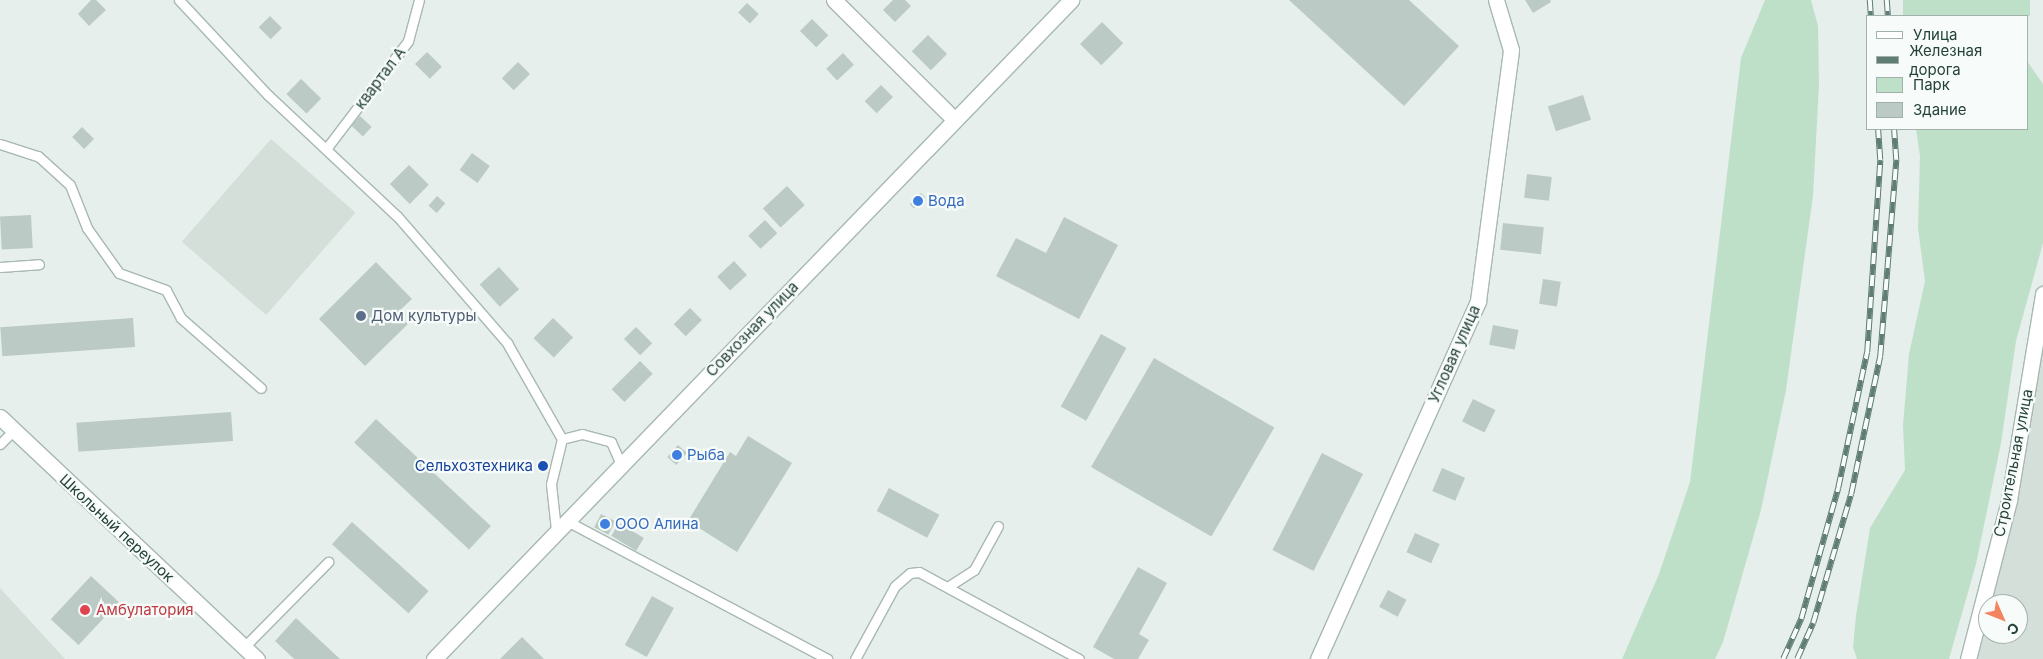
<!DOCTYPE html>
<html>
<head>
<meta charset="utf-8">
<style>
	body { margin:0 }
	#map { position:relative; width:2043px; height:659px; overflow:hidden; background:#e6efeb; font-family:Inter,sans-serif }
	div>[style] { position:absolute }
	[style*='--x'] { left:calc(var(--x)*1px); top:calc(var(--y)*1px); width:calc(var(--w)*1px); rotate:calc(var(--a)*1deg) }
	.built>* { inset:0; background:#d4dfda; transform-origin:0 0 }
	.green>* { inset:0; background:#bfe0c8; transform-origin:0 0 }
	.building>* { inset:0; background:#bbcac4; transform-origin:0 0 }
	.roads { filter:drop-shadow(1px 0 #a8b8b2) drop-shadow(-1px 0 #a8b8b2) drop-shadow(0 1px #a8b8b2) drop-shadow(0 -1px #a8b8b2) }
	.lane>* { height:9px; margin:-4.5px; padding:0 4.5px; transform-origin:4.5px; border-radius:4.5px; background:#fff }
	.street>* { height:15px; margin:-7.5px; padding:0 7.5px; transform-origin:7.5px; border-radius:7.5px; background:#fff }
	.rail>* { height:5.5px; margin-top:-2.75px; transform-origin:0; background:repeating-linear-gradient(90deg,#f7fbf9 0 11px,#5f7d75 0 22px); box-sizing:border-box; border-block:1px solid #5f7d75 }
	.dots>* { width:14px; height:14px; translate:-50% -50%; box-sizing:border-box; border:2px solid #f7fbf9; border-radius:50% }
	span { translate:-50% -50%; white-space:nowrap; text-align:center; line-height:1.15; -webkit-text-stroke:4.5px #f7fbf9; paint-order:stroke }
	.street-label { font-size:15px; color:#24423a }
	.shop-label { font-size:15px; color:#366cbe }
	.left { translate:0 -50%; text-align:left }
	.service-label { font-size:15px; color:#4e5e75 }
	.transit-label { font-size:15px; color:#164399 }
	.right { translate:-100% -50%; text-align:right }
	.health-label { font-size:15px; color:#be3a42 }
	.legend { position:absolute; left:1866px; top:15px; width:162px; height:115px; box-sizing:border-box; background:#f7fbf9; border:1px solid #a3b1ad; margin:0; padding:6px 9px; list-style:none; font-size:15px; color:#24423a }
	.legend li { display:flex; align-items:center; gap:10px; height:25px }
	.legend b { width:25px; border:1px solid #a3b1ad }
	.north { position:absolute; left:1978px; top:594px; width:50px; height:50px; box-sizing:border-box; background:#f7fbf9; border:1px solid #a3b1ad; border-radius:50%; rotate:134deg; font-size:14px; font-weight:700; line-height:20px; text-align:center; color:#24423a }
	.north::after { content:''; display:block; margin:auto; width:18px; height:22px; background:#f4845f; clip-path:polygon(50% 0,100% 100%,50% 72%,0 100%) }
</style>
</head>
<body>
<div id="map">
	<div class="built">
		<div style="left:271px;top:139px;width:112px;height:136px;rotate:41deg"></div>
		<div style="clip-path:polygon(evenodd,2043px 346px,2043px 659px,1972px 659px,2043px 346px,1988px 604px,2018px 604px,2018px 634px,1988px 634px,1988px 604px)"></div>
		<div style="clip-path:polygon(0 588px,65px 659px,0 659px)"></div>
	</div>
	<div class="green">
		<div style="clip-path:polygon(1765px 0,1811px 0,1818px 26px,1819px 85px,1813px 196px,1786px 390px,1761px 510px,1723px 642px,1715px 659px,1622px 659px,1659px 574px,1690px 482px,1741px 58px)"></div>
		<div style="left:1903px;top:0;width:127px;height:16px"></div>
		<div style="clip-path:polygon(2027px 61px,2043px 84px,2043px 243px,2016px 341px,2001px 443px,1976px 564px,1949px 659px,1857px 659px,1853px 647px,1856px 616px,1870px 528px,1905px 470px,1903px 425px,1909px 354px,1925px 281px,1918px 228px,1920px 156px,1916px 129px,2027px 129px)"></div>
	</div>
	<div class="building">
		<div style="clip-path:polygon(91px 0,96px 0,106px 10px,89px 26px,78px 14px)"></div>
		<div style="clip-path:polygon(893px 0,905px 0,911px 6px,895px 22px,883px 10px)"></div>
		<div style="clip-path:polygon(1289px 0,1409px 0,1459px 46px,1404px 106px)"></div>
		<div style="clip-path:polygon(1525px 0,1550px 0,1551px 2px,1533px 13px)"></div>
		<div style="left:747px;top:3px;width:16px;height:13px;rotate:43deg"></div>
		<div style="left:270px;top:16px;width:17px;height:16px;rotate:45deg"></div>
		<div style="left:812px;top:19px;width:23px;height:17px;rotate:45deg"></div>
		<div style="left:1102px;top:22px;width:30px;height:31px;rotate:45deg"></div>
		<div style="left:928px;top:35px;width:27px;height:23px;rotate:45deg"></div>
		<div style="left:427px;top:52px;width:21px;height:17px;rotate:45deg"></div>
		<div style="left:843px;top:53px;width:16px;height:23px;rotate:47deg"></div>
		<div style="left:518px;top:62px;width:17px;height:23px;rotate:45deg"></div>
		<div style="left:301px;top:79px;width:28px;height:21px;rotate:44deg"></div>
		<div style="left:881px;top:85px;width:17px;height:23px;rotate:45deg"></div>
		<div style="left:1583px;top:95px;width:26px;height:37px;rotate:72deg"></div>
		<div style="left:360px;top:116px;width:16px;height:13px;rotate:43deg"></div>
		<div style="left:82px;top:127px;width:17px;height:14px;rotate:45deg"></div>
		<div style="left:472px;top:153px;width:22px;height:21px;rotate:36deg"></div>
		<div style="left:409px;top:165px;width:28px;height:27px;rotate:45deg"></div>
		<div style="left:1527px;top:174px;width:25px;height:24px;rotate:7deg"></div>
		<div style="left:787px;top:186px;width:26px;height:33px;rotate:47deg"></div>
		<div style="left:921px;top:193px;width:6px;height:16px;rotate:45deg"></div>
		<div style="left:437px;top:196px;width:11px;height:13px;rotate:41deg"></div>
		<div style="left:31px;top:215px;width:33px;height:31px;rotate:87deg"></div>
		<div style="clip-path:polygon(1064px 217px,1118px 245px,1079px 319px,996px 276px,1016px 238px,1046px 253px)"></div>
		<div style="left:765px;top:220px;width:18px;height:23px;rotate:47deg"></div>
		<div style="left:1503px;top:223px;width:41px;height:27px;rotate:6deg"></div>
		<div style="left:734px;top:261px;width:19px;height:23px;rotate:47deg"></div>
		<div style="clip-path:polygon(376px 262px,412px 299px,397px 313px,408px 324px,365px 366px,319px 319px)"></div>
		<div style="left:499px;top:267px;width:30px;height:26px;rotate:48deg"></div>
		<div style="left:1543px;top:279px;width:18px;height:25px;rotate:9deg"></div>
		<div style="left:690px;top:308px;width:17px;height:23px;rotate:45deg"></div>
		<div style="left:133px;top:318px;width:29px;height:133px;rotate:86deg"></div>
		<div style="left:553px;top:318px;width:28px;height:28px;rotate:44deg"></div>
		<div style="left:1493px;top:325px;width:26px;height:20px;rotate:11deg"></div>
		<div style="left:636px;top:327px;width:23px;height:17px;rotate:45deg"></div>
		<div style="left:1101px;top:334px;width:29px;height:83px;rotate:29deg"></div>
		<div style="left:1154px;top:358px;width:139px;height:126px;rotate:30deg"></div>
		<div style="left:640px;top:361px;width:18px;height:40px;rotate:45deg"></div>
		<div style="left:1473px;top:399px;width:25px;height:25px;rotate:26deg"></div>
		<div style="left:231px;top:412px;width:29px;height:155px;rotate:86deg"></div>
		<div style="left:376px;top:419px;width:157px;height:32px;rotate:43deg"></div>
		<div style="clip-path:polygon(748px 436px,792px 463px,737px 552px,688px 521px,730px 452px,736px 456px)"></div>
		<div style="left:678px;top:445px;width:12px;height:16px;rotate:42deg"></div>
		<div style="left:1322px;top:453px;width:46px;height:109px;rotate:27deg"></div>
		<div style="left:1442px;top:468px;width:25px;height:25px;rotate:23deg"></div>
		<div style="left:889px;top:488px;width:57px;height:26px;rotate:28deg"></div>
		<div style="left:601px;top:514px;width:16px;height:15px;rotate:27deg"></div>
		<div style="left:352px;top:522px;width:103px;height:30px;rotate:42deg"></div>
		<div style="left:619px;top:523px;width:29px;height:15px;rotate:31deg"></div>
		<div style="left:1415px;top:533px;width:27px;height:21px;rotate:24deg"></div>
		<div style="clip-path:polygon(1138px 567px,1167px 583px,1139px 634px,1149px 640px,1138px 659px,1114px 659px,1093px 647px)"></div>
		<div style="left:91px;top:576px;width:38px;height:59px;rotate:43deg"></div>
		<div style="left:1388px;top:590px;width:21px;height:19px;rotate:28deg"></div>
		<div style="left:652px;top:596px;width:25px;height:56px;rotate:29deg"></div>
		<div style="clip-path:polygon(296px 618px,340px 659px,294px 659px,275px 641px)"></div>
		<div style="clip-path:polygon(522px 637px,544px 659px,500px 659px)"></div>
	</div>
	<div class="roads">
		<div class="lane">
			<div style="--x:179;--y:0;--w:130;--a:46.9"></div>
			<div style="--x:268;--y:95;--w:178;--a:43.2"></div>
			<div style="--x:398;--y:217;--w:167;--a:49.1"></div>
			<div style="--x:507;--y:343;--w:111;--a:60.2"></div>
			<div style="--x:0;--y:144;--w:40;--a:18"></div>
			<div style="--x:38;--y:156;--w:43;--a:42.2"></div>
			<div style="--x:70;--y:185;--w:46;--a:68.4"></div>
			<div style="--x:87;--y:228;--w:55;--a:54.6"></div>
			<div style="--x:119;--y:273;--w:50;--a:19.9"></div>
			<div style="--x:166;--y:290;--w:32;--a:62"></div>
			<div style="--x:181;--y:318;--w:106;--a:41.2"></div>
			<div style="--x:326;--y:149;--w:136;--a:-52.8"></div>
			<div style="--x:408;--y:41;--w:42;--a:-75"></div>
			<div style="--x:0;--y:267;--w:39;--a:-4"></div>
			<div style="--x:0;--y:444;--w:20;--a:-45"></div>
			<div style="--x:565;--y:520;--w:297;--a:27.9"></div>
			<div style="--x:556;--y:530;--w:46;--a:-96.2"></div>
			<div style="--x:551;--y:484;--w:46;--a:-76.3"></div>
			<div style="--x:562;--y:439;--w:21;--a:-14"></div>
			<div style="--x:582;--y:434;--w:30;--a:15"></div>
			<div style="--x:611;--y:442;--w:24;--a:66"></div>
			<div style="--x:949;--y:586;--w:30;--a:-33"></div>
			<div style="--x:974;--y:570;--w:50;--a:-61.4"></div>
			<div style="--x:244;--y:647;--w:120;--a:-45.3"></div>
			<div style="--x:855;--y:659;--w:83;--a:-61.3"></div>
			<div style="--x:895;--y:586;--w:20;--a:-41"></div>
			<div style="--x:910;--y:573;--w:9;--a:-6"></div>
			<div style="--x:919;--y:572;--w:182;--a:28.5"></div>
		</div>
		<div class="street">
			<div style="--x:834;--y:0;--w:170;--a:44.8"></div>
			<div style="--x:0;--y:417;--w:353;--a:43.3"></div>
			<div style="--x:434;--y:659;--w:917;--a:-45.97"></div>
			<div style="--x:1318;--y:659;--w:392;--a:-65.9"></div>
			<div style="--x:1478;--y:301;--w:253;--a:-82.5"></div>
			<div style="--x:1511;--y:50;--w:52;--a:-106.7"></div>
			<div style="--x:1968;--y:659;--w:164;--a:-75.5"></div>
			<div style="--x:2009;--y:500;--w:209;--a:-80.6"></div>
		</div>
	</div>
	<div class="rail">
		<div style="--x:1870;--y:0;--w:16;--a:86"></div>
		<div style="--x:1887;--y:0;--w:16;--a:86"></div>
		<div style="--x:1783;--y:659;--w:44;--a:-65.8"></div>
		<div style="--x:1801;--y:619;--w:136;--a:-74.2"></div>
		<div style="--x:1838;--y:488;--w:139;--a:-78"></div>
		<div style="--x:1867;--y:352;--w:192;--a:-86.1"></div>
		<div style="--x:1880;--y:160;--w:31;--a:-94"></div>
		<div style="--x:1797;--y:659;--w:39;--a:-66"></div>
		<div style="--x:1813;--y:623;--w:134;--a:-73.6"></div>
		<div style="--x:1851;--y:494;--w:141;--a:-78.1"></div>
		<div style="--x:1880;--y:356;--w:197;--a:-85.3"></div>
		<div style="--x:1896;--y:160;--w:31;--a:-94"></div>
	</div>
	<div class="dots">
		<div style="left:918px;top:201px;background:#3f7fe0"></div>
		<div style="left:361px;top:316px;background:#5c6f8a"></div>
		<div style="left:677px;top:455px;background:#3f7fe0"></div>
		<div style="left:543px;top:466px;background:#1a4fb4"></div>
		<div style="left:605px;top:524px;background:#3f7fe0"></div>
		<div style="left:85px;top:610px;background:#e0444e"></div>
	</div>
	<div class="street-label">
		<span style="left:380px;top:78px;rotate:-53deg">квартал А</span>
		<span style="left:752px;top:329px;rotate:-46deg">Совхозная улица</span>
		<span style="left:1454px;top:354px;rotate:-66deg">Угловая улица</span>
		<span style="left:2013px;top:463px;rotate:-79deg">Строительная улица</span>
		<span style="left:117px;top:528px;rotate:43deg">Школьный переулок</span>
	</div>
	<div class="shop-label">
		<span class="left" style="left:928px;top:201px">Вода</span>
		<span class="left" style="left:687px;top:455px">Рыба</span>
		<span class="left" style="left:615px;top:524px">ООО Алина</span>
	</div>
	<div class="service-label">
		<span class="left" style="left:371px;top:316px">Дом культуры</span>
	</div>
	<div class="transit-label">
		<span class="right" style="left:533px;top:466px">Сельхозтехника</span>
	</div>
	<div class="health-label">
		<span class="left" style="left:96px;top:610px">Амбулатория</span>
	</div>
	<ul class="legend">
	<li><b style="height:6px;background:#fff"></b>Улица</li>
	<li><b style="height:6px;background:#5f7d75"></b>Железная дорога</li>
	<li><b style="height:14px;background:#bfe0c8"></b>Парк</li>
	<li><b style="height:14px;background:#bbcac4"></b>Здание</li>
	</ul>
	<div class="north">С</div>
</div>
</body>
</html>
